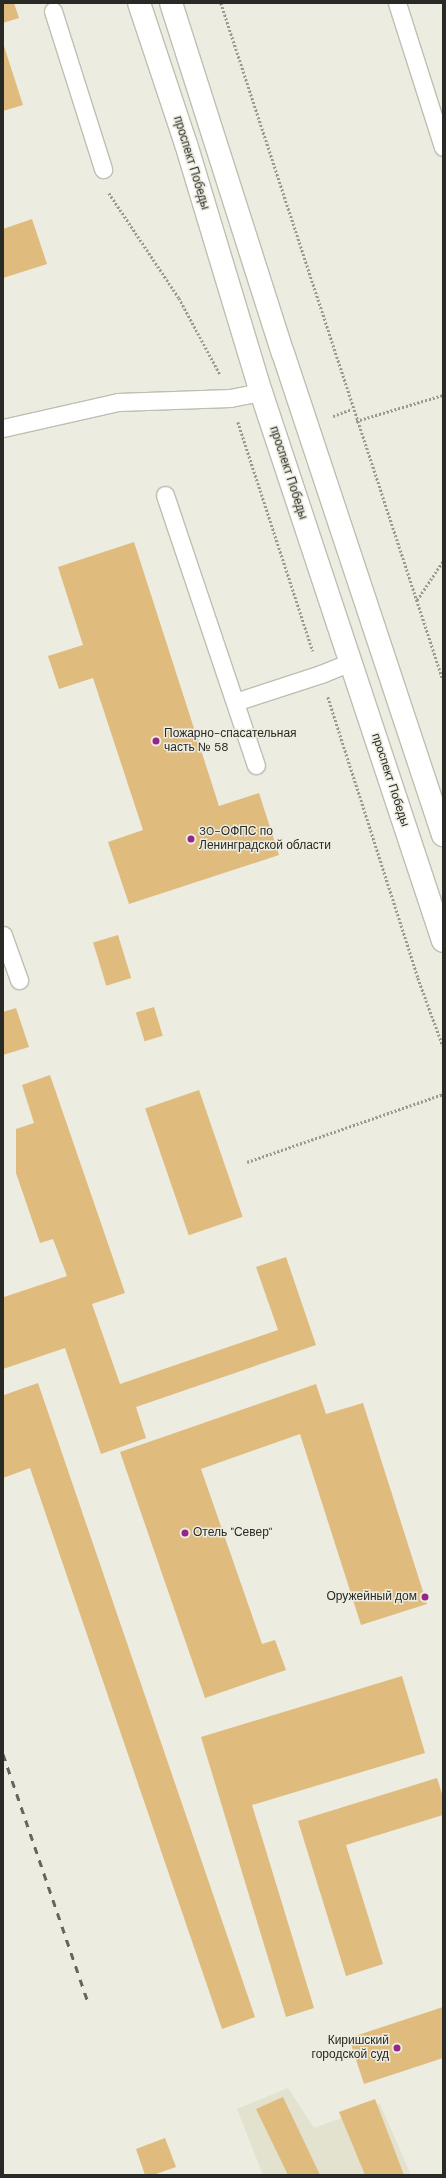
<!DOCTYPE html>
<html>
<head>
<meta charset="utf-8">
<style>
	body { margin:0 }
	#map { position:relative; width:446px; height:2178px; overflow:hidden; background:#ecece0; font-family:"DM Sans",sans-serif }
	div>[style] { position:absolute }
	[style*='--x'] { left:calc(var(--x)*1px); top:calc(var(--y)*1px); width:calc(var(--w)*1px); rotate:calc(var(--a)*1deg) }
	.built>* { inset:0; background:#e2e2cf }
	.building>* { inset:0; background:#e0bb7e; transform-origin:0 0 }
	.path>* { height:2.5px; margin-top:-1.25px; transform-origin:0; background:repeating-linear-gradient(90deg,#9a9a91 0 2px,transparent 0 4px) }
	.roads { filter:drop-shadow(1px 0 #bfbeb2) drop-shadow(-1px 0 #bfbeb2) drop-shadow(0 1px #bfbeb2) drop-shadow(0 -1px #bfbeb2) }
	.service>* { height:17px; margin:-8.5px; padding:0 8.5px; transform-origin:8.5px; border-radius:8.5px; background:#fff }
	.secondary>* { height:22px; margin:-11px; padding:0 11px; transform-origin:11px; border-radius:11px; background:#fff }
	.rail>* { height:3px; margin-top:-1.5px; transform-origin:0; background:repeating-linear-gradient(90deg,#65655e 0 7px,transparent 0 14px) }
	.dots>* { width:11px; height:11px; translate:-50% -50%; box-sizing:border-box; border:2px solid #ecece0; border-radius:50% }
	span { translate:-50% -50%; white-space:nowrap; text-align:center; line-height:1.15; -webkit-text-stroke:3px #ecece0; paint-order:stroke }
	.street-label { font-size:12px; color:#292925 }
	.poi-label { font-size:12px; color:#292925 }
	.left { translate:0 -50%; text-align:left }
	.right { translate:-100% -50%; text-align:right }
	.frame { position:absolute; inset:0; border:4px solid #292925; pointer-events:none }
</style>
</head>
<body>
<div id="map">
	<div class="built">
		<div style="clip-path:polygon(288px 2088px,314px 2128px,380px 2104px,411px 2175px,263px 2175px,237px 2109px)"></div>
	</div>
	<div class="building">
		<div style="clip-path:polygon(3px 3px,14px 3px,19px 18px,3px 23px)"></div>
		<div style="clip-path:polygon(3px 43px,23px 105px,3px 111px)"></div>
		<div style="clip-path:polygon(32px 219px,47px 264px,3px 278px,3px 229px)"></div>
		<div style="clip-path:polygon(134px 542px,219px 806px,259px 793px,279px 855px,129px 904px,108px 842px,143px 830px,93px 678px,59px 689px,48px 656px,83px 645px,58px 567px)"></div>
		<div style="left:118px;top:935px;width:45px;height:26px;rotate:73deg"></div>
		<div style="left:154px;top:1007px;width:30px;height:19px;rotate:73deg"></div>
		<div style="clip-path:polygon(16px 1008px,29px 1047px,3px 1055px,3px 1012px)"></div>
		<div style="clip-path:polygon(50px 1075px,125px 1293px,92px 1304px,120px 1384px,278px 1330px,256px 1267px,286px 1257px,316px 1345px,136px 1407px,146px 1438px,101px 1454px,65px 1348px,3px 1369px,3px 1294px,4px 1297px,67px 1276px,53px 1239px,40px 1243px,16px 1173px,16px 1129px,34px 1123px,22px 1085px)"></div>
		<div style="left:199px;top:1090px;width:134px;height:57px;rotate:71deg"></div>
		<div style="clip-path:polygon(38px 1383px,255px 2017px,222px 2029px,30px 1468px,3px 1478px,3px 1392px,4px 1395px)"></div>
		<div style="clip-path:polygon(316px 1384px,326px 1414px,363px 1403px,427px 1604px,361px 1625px,300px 1434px,201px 1469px,262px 1644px,275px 1640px,286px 1670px,205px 1698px,120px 1452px)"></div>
		<div style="clip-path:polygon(402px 1676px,425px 1753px,252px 1805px,314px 2008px,286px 2017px,201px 1737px)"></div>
		<div style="clip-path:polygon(437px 1778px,443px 1797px,443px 1815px,346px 1845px,383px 1964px,346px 1976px,298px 1821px)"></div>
		<div style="clip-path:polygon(443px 2007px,443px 2058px,364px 2084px,349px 2038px)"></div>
		<div style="clip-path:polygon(283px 2097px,320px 2175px,288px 2175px,256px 2109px)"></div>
		<div style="clip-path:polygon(375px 2099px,404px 2175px,365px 2175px,339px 2112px)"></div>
		<div style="clip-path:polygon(165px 2138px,176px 2167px,153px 2175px,145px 2175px,136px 2149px)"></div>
	</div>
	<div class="path">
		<div style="--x:221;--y:3;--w:712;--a:71.84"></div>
		<div style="--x:109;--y:193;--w:126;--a:56.3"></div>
		<div style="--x:179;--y:298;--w:86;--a:61.7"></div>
		<div style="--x:333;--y:416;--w:20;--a:-20"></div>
		<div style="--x:356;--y:421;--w:91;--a:-16.6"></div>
		<div style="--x:238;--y:422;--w:241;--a:71.9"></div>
		<div style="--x:417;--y:600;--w:47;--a:-56.3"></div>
		<div style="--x:328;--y:697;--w:295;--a:72.2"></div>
		<div style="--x:418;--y:978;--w:72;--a:69.8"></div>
		<div style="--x:247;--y:1162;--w:207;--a:-19.1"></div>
	</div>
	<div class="roads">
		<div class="service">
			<div style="--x:397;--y:3;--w:151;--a:72.3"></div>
			<div style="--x:53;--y:11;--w:166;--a:72.4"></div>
			<div style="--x:3;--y:428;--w:118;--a:-12.7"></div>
			<div style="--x:118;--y:402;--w:112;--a:-2"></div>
			<div style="--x:230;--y:398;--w:32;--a:-11"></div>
			<div style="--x:165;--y:495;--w:285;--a:71.4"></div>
			<div style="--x:235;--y:702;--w:90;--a:-18"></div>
			<div style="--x:321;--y:674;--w:31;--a:-22"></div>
			<div style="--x:3;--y:935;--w:48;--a:70.4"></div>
		</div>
		<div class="secondary">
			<div style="--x:139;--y:3;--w:149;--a:71.6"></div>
			<div style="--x:186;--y:144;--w:259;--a:73.2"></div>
			<div style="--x:261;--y:392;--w:578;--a:71.66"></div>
			<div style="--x:171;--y:3;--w:367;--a:72.3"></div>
			<div style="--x:283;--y:353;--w:508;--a:71.64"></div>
		</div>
	</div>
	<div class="rail">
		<div style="--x:3;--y:1754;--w:260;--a:71.1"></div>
	</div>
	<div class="dots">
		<div style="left:156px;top:741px;background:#952788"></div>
		<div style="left:191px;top:839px;background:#952788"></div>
		<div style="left:185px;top:1533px;background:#952788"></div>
		<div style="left:425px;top:1597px;background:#952788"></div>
		<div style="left:397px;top:2048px;background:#952788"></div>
	</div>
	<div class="street-label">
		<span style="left:191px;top:163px;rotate:73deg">проспект Победы</span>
		<span style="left:288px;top:473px;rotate:72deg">проспект Победы</span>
		<span style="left:390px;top:780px;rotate:72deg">проспект Победы</span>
	</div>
	<div class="poi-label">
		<span class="left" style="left:164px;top:741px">Пожарно-спасательная<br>часть № 58</span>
		<span class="left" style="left:199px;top:839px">30-ОФПС по<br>Ленинградской области</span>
		<span class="left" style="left:193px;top:1533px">Отель "Север"</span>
		<span class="right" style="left:417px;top:1597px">Оружейный дом</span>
		<span class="right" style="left:389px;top:2048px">Киришский<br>городской суд</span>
	</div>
	<div class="frame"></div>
</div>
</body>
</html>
